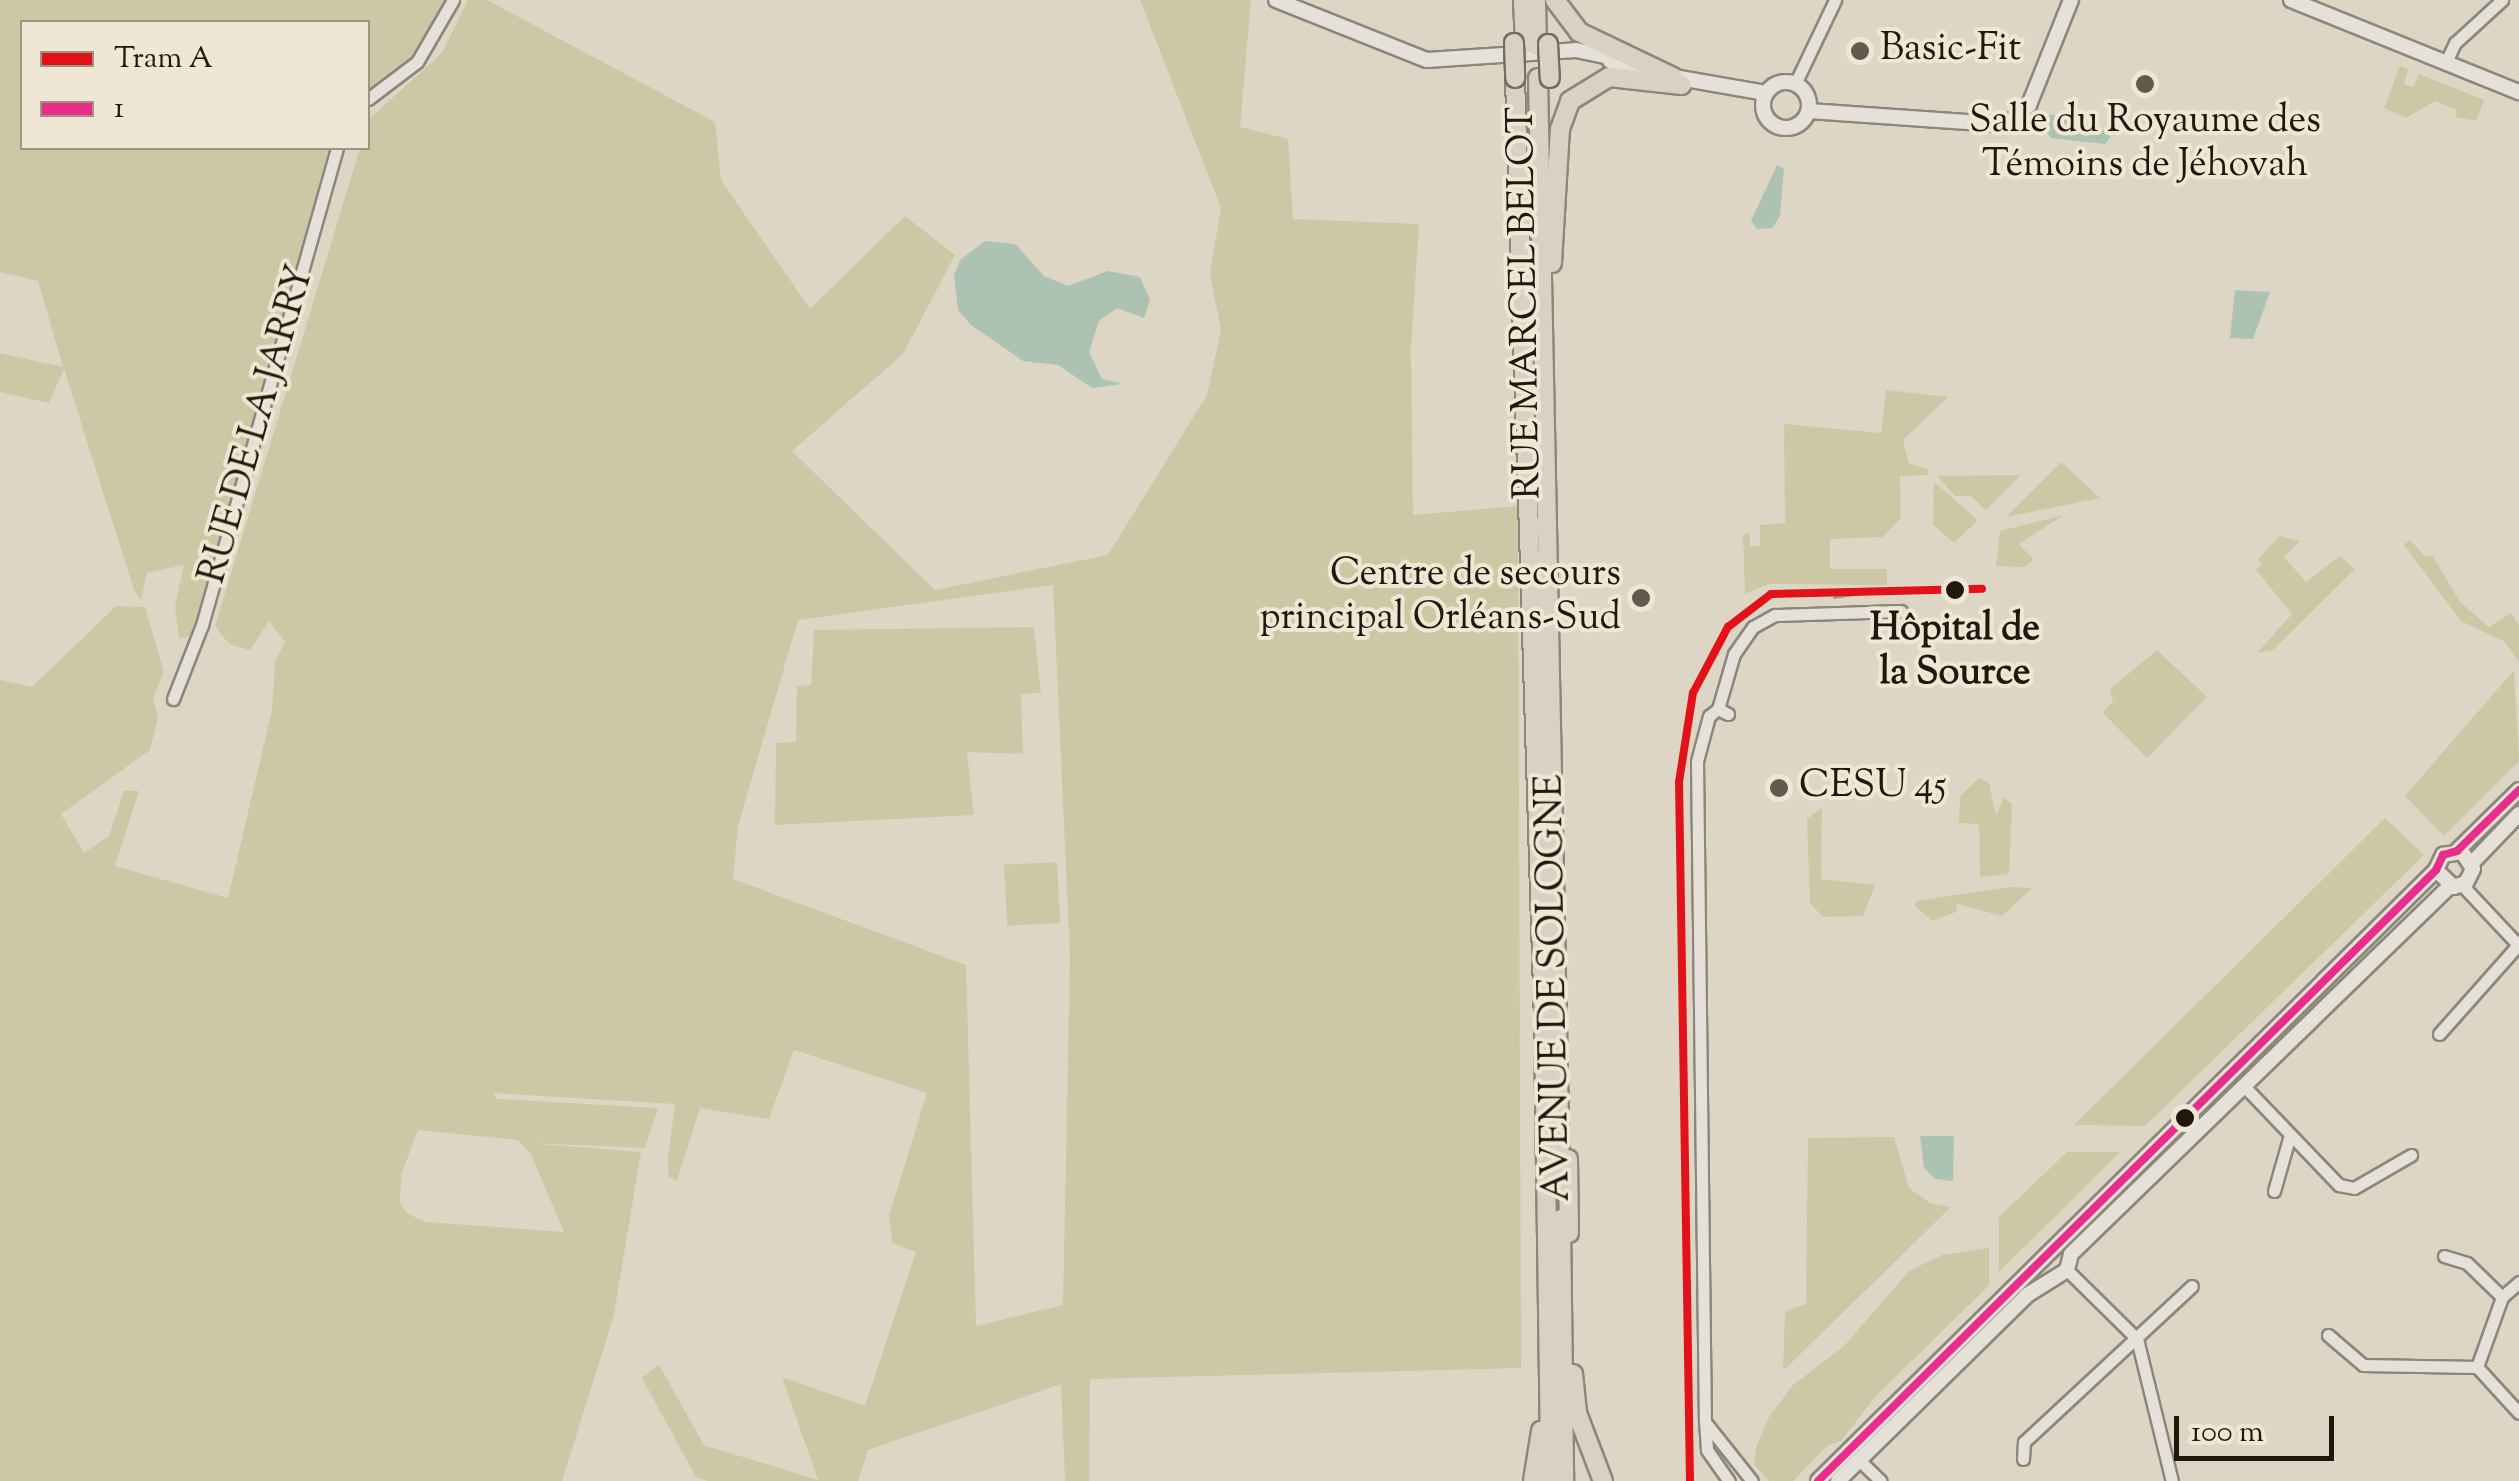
<!DOCTYPE html>
<html>
<head>
<meta charset="utf-8">
<style>
	body { margin:0 }
	#map { position:relative; width:2519px; height:1481px; overflow:hidden; background:#ddd6c5; font-family:"Sorts Mill Goudy",serif }
	div>[style] { position:absolute }
	[style*='--x'] { left:calc(var(--x)*1px); top:calc(var(--y)*1px); width:calc(var(--w)*1px); rotate:calc(var(--a)*1deg) }
	.green>* { inset:0; background:#ccc8a5; transform-origin:0 0 }
	.water>* { inset:0; background:#acc3b4 }
	.roads { filter:drop-shadow(2px 0 #8c877c) drop-shadow(-2px 0 #8c877c) drop-shadow(0 2px #8c877c) drop-shadow(0 -2px #8c877c) }
	.minor>* { height:11px; margin:-5.5px; padding:0 5.5px; transform-origin:5.5px; border-radius:5.5px; background:#e5e1d9 }
	.tertiary>* { height:14px; margin:-7px; padding:0 7px; transform-origin:7px; border-radius:7px; background:#e5e1d9 }
	.tertiary>.ring { margin:-7px; padding:0; box-sizing:content-box; background:none; border:14px solid #e5e1d9; border-radius:50% }
	.primary>* { height:18px; margin:-9px; padding:0 9px; transform-origin:9px; border-radius:9px; background:#d9d2c4 }
	.tram>* { height:2.5px; margin:-1.25px; padding:0 1.25px; transform-origin:1.25px; border-radius:1.25px; background:#a09c95 }
	.bridges { filter:drop-shadow(2px 0 #726d64) drop-shadow(-2px 0 #726d64) drop-shadow(0 2px #726d64) drop-shadow(0 -2px #726d64) }
	.primary-bridge>* { height:18px; margin:-9px; padding:0 9px; transform-origin:9px; border-radius:9px; background:#d9d2c4 }
	.bus-1>* { height:8px; margin:-4px; padding:0 4px; transform-origin:4px; border-radius:4px; background:#e92d8b }
	.tram-1>* { height:8px; margin:-4px; padding:0 4px; transform-origin:4px; border-radius:4px; background:#e2121a }
	.dots>* { width:28px; height:28px; translate:-50% -50%; box-sizing:border-box; border:5px solid #efe7d3; border-radius:50% }
	span { translate:-50% -50%; white-space:nowrap; text-align:center; line-height:1.15; -webkit-text-stroke:8px #efe7d3; paint-order:stroke }
	.poi-label { font-size:38px; color:#22170d }
	.left { translate:0 -50%; text-align:left }
	.right { translate:-100% -50%; text-align:right }
	.street-label { font-size:38px; color:#22170d }
	.stop-label { font-size:38px; color:#22170d; font-weight:700 }
	.legend { position:absolute; left:20px; top:20px; width:350px; height:130px; box-sizing:border-box; background:#efe7d3; border:2px solid #9d9484; margin:0; padding:12px 18px; list-style:none; font-size:30px; color:#22170d }
	.legend li { display:flex; align-items:center; gap:20px; height:50px }
	.legend b { width:50px; border:2px solid #9d9484 }
	.scale { position:absolute; left:2174px; top:1416px; width:160px; height:45px; box-sizing:border-box; border:5px solid #22170d; border-top:0; padding-left:12px; font-size:30px; line-height:35px; white-space:nowrap; color:#22170d; -webkit-text-stroke:8px #efe7d3; paint-order:stroke }
</style>
</head>
<body>
<div id="map">
	<div class="green">
		<div style="clip-path:polygon(0 0,450px 0,415px 60px,368px 94px,368px 22px,22px 22px,22px 148px,329px 148px,193px 636px,179px 638px,175px 607px,184px 565px,147px 573px,141px 600px,134px 590px,64px 369px,49px 403px,0 392px,0 353px,63px 367px,38px 281px,0 272px)"></div>
		<div style="clip-path:polygon(evenodd,468px 0,487px 0,715px 122px,721px 180px,810px 309px,905px 216px,955px 255px,903px 354px,792px 451px,935px 590px,1108px 555px,1207px 395px,1221px 330px,1210px 274px,1221px 208px,1140px 0,1251px 0,1240px 127px,1288px 139px,1293px 219px,1419px 224px,1411px 348px,1413px 515px,1518px 506px,1521px 1368px,1090px 1379px,1089px 1481px,1065px 1481px,1061px 1384px,868px 1450px,858px 1481px,708px 1481px,696px 1477px,642px 1378px,659px 1365px,704px 1445px,818px 1480px,782px 1377px,865px 1406px,916px 1252px,892px 1243px,889px 1216px,927px 1093px,794px 1050px,769px 1119px,700px 1108px,677px 1181px,669px 1177px,668px 1158px,675px 1104px,493px 1093px,497px 1099px,658px 1108px,645px 1148px,529px 1143px,641px 1152px,614px 1315px,562px 1481px,0 1481px,0 680px,32px 687px,116px 606px,145px 607px,164px 672px,153px 698px,158px 718px,150px 750px,61px 814px,84px 853px,109px 836px,124px 791px,139px 791px,115px 866px,228px 898px,272px 710px,275px 661px,285px 642px,269px 621px,250px 650px,229px 644px,215px 626px,360px 148px,368px 148px,368px 120px,442px 53px,468px 0,1053px 585px,1070px 955px,1063px 1305px,976px 1326px,966px 965px,733px 879px,738px 826px,798px 620px,1053px 585px,468px 0,418px 1130px,517px 1140px,530px 1152px,564px 1232px,426px 1222px,408px 1214px,400px 1204px,401px 1175px,418px 1130px)"></div>
		<div style="clip-path:polygon(2400px 66px,2408px 69px,2404px 84px,2413px 87px,2419px 74px,2484px 100px,2476px 121px,2455px 117px,2457px 110px,2435px 101px,2406px 118px,2384px 108px)"></div>
		<div style="clip-path:polygon(1886px 390px,1948px 397px,1903px 440px,1909px 464px,1929px 469px,1928px 475px,1900px 476px,1901px 518px,1883px 537px,1830px 539px,1830px 569px,1887px 569px,1887px 585px,1768px 584px,1745px 594px,1743px 534px,1750px 533px,1750px 546px,1760px 546px,1760px 525px,1785px 523px,1784px 424px,1881px 433px)"></div>
		<div style="clip-path:polygon(2061px 462px,2100px 498px,2006px 517px)"></div>
		<div style="clip-path:polygon(2021px 475px,1986px 510px,1971px 496px,1955px 496px,1937px 476px)"></div>
		<div style="clip-path:polygon(1934px 482px,1978px 520px,1954px 543px,1933px 525px)"></div>
		<div style="clip-path:polygon(2064px 515px,2019px 544px,2034px 560px,2025px 567px,1996px 566px,2000px 531px)"></div>
		<div style="clip-path:polygon(2280px 536px,2300px 541px,2284px 557px,2306px 582px,2340px 556px,2355px 569px,2273px 650px,2257px 653px,2292px 614px,2256px 570px,2262px 564px,2258px 559px)"></div>
		<div style="clip-path:polygon(2410px 540px,2426px 557px,2432px 555px,2460px 602px,2489px 627px,2511px 613px,2519px 626px,2519px 662px,2505px 642px,2461px 621px,2404px 545px)"></div>
		<div style="clip-path:polygon(1034px 627px,1041px 693px,1021px 694px,1023px 754px,967px 752px,974px 815px,775px 825px,776px 743px,796px 742px,797px 686px,811px 685px,814px 630px)"></div>
		<div style="clip-path:polygon(2157px 650px,2207px 697px,2147px 758px,2102px 712px,2113px 702px,2110px 689px)"></div>
		<div style="clip-path:polygon(2514px 670px,2519px 761px,2444px 836px,2405px 796px)"></div>
		<div style="clip-path:polygon(1979px 778px,1989px 783px,1996px 816px,2004px 797px,2012px 804px,2009px 874px,1980px 877px,1979px 824px,1959px 823px,1960px 796px)"></div>
		<div style="clip-path:polygon(1822px 808px,1821px 879px,1875px 885px,1863px 916px,1823px 917px,1810px 903px,1807px 819px)"></div>
		<div style="clip-path:polygon(2385px 818px,2424px 855px,2145px 1126px,2074px 1125px)"></div>
		<div style="left:1057px;top:862px;width:61px;height:53px;rotate:87deg"></div>
		<div style="clip-path:polygon(2010px 887px,2032px 888px,2002px 916px,1957px 904px,1956px 912px,1932px 921px,1915px 906px,1916px 901px)"></div>
		<div style="clip-path:polygon(1894px 1137px,1909px 1188px,1930px 1203px,1951px 1207px,1783px 1371px,1785px 1311px,1806px 1304px,1808px 1138px)"></div>
		<div style="clip-path:polygon(2067px 1152px,2120px 1152px,1999px 1272px,1999px 1217px)"></div>
		<div style="clip-path:polygon(1989px 1248px,1989px 1285px,1874px 1398px,1841px 1441px,1828px 1445px,1793px 1481px,1769px 1481px,1754px 1464px,1756px 1448px,1769px 1417px,1793px 1385px,1844px 1346px,1909px 1271px,1942px 1255px)"></div>
	</div>
	<div class="water">
		<div style="clip-path:polygon(2050px 114px,2104px 131px,2111px 137px,2105px 144px,2051px 138px,2043px 127px)"></div>
		<div style="clip-path:polygon(1777px 165px,1784px 169px,1780px 216px,1772px 228px,1757px 229px,1751px 221px)"></div>
		<div style="clip-path:polygon(985px 241px,1015px 244px,1044px 276px,1068px 286px,1108px 271px,1140px 277px,1150px 300px,1144px 318px,1117px 308px,1099px 321px,1089px 352px,1102px 379px,1122px 384px,1092px 388px,1058px 365px,1023px 361px,971px 325px,958px 310px,954px 275px,960px 260px)"></div>
		<div style="clip-path:polygon(2235px 290px,2270px 292px,2253px 339px,2230px 338px)"></div>
		<div style="clip-path:polygon(1920px 1136px,1954px 1136px,1953px 1181px,1935px 1179px,1924px 1168px)"></div>
	</div>
	<div class="roads">
		<div class="minor">
			<div style="--x:2446;--y:62;--w:21;--a:-65"></div>
			<div style="--x:2455;--y:43;--w:64;--a:-42.5"></div>
			<div style="--x:1795;--y:84;--w:93;--a:-64.5"></div>
			<div style="--x:368;--y:99;--w:61;--a:-37.1"></div>
			<div style="--x:417;--y:62;--w:72;--a:-59.9"></div>
			<div style="--x:173;--y:699;--w:79;--a:-68.6"></div>
			<div style="--x:202;--y:625;--w:496;--a:-74.2"></div>
			<div style="--x:1718;--y:709;--w:57;--a:-73.8"></div>
			<div style="--x:1734;--y:654;--w:33;--a:-55"></div>
			<div style="--x:1753;--y:627;--w:25;--a:-29"></div>
			<div style="--x:1775;--y:615;--w:126;--a:-1.8"></div>
			<div style="--x:1728;--y:714;--w:11;--a:-153"></div>
			<div style="--x:1718;--y:709;--w:11;--a:142"></div>
			<div style="--x:1709;--y:716;--w:47;--a:104.9"></div>
			<div style="--x:1697;--y:761;--w:660;--a:89.31"></div>
			<div style="--x:1705;--y:1421;--w:29;--a:86"></div>
			<div style="--x:1707;--y:1450;--w:38;--a:55"></div>
			<div style="--x:2462;--y:885;--w:83;--a:46.9"></div>
			<div style="--x:2439;--y:1034;--w:119;--a:-48.4"></div>
			<div style="--x:2243;--y:1085;--w:139;--a:46.2"></div>
			<div style="--x:2339;--y:1185;--w:15;--a:11"></div>
			<div style="--x:2354;--y:1188;--w:66;--a:-30.1"></div>
			<div style="--x:2274;--y:1191;--w:58;--a:-74.1"></div>
			<div style="--x:2444;--y:1256;--w:24;--a:17"></div>
			<div style="--x:2467;--y:1263;--w:49;--a:44.2"></div>
			<div style="--x:2067;--y:1270;--w:98;--a:44.6"></div>
			<div style="--x:2137;--y:1339;--w:146;--a:76.2"></div>
			<div style="--x:2328;--y:1335;--w:46;--a:40.6"></div>
			<div style="--x:2363;--y:1365;--w:114;--a:1"></div>
			<div style="--x:2477;--y:1367;--w:62;--a:47.6"></div>
			<div style="--x:2477;--y:1367;--w:74;--a:-70.3"></div>
			<div style="--x:2502;--y:1297;--w:23;--a:-41"></div>
			<div style="--x:1705;--y:1422;--w:75;--a:51.5"></div>
			<div style="--x:2023;--y:1459;--w:17;--a:-87"></div>
			<div style="--x:2024;--y:1442;--w:229;--a:-42.9"></div>
			<div style="--x:1859;--y:1460;--w:30;--a:44"></div>
		</div>
		<div class="tertiary">
			<div style="--x:1276;--y:0;--w:162;--a:21.7"></div>
			<div style="--x:1427;--y:60;--w:149;--a:-3.8"></div>
			<div style="--x:1576;--y:50;--w:45;--a:11.6"></div>
			<div style="--x:2291;--y:0;--w:246;--a:22"></div>
			<div style="--x:1610;--y:61;--w:48;--a:18.1"></div>
			<div style="--x:1674;--y:77;--w:93;--a:9.9"></div>
			<div class="ring" style="left:1763px;top:82px;width:32px;height:32px"></div>
			<div style="--x:1809;--y:111;--w:198;--a:4"></div>
			<div style="--x:2007;--y:125;--w:30;--a:-42"></div>
			<div style="--x:2029;--y:105;--w:113;--a:-68.2"></div>
			<div style="--x:2457;--y:851;--w:87;--a:-44.5"></div>
			<div style="--x:2472;--y:863;--w:68;--a:-46.2"></div>
			<div style="--x:2071;--y:1254;--w:528;--a:-44.16"></div>
			<div style="--x:1818;--y:1481;--w:869;--a:-44.67"></div>
			<div style="--x:2436;--y:870;--w:17;--a:-65"></div>
			<div style="--x:2443;--y:855;--w:19;--a:-9"></div>
			<div style="--x:2462;--y:852;--w:20;--a:57"></div>
			<div style="--x:2473;--y:869;--w:16;--a:117"></div>
			<div style="--x:2466;--y:883;--w:13;--a:162"></div>
			<div style="--x:2454;--y:887;--w:25;--a:-137"></div>
			<div style="--x:1838;--y:1481;--w:265;--a:-44.5"></div>
			<div style="--x:2027;--y:1295;--w:47;--a:-32"></div>
			<div style="--x:2067;--y:1270;--w:16;--a:-76"></div>
		</div>
		<div class="primary">
			<div style="--x:1523;--y:0;--w:44;--a:87.4"></div>
			<div style="--x:1536;--y:0;--w:46;--a:88.8"></div>
			<div style="--x:1555;--y:0;--w:40;--a:53"></div>
			<div style="--x:1579;--y:32;--w:104;--a:25.6"></div>
			<div style="--x:1515;--y:78;--w:945;--a:88.24"></div>
			<div style="--x:1544;--y:1023;--w:458;--a:89.2"></div>
			<div style="--x:1538;--y:78;--w:1095;--a:88.85"></div>
			<div style="--x:1552;--y:263;--w:134;--a:-86.6"></div>
			<div style="--x:1560;--y:129;--w:30;--a:-70"></div>
			<div style="--x:1570;--y:101;--w:46;--a:-31.6"></div>
			<div style="--x:1609;--y:77;--w:73;--a:6.3"></div>
			<div style="--x:1568;--y:1159;--w:74;--a:89.2"></div>
			<div style="--x:1561;--y:1219;--w:262;--a:89.3"></div>
			<div style="--x:1573;--y:1374;--w:39;--a:84"></div>
			<div style="--x:1577;--y:1413;--w:73;--a:69.1"></div>
			<div style="--x:1533;--y:1481;--w:51;--a:-80.9"></div>
		</div>
	</div>
	<div class="tram">
		<div style="--x:1834;--y:597;--w:62;--a:-8.4"></div>
	</div>
	<div class="bridges">
		<div class="primary-bridge">
			<div style="--x:1514;--y:43;--w:35;--a:88"></div>
			<div style="--x:1548;--y:44;--w:34;--a:87"></div>
		</div>
	</div>
	<div class="bus-1">
		<div style="--x:1818;--y:1481;--w:869;--a:-44.67"></div>
		<div style="--x:2436;--y:870;--w:17;--a:-65"></div>
		<div style="--x:2443;--y:855;--w:15;--a:-16"></div>
		<div style="--x:2457;--y:851;--w:87;--a:-44.5"></div>
	</div>
	<div class="tram-1">
		<div style="--x:1690;--y:1481;--w:699;--a:-90.9"></div>
		<div style="--x:1679;--y:782;--w:90;--a:-81.1"></div>
		<div style="--x:1693;--y:693;--w:75;--a:-62.1"></div>
		<div style="--x:1728;--y:627;--w:54;--a:-37.5"></div>
		<div style="--x:1771;--y:594;--w:211;--a:-1.4"></div>
	</div>
	<div class="dots">
		<div style="left:1860px;top:51px;background:#635a4d"></div>
		<div style="left:2145px;top:84px;background:#635a4d"></div>
		<div style="left:1955px;top:590px;background:#22170d"></div>
		<div style="left:1641px;top:598px;background:#635a4d"></div>
		<div style="left:1779px;top:788px;background:#635a4d"></div>
		<div style="left:2185px;top:1118px;background:#22170d"></div>
	</div>
	<div class="poi-label">
		<span class="left" style="left:1880px;top:51px">Basic-Fit</span>
		<span style="left:2145px;top:145px">Salle du Royaume des<br>Témoins de Jéhovah</span>
		<span class="right" style="left:1621px;top:598px">Centre de secours<br>principal Orléans-Sud</span>
		<span class="left" style="left:1799px;top:788px">CESU 45</span>
	</div>
	<div class="street-label">
		<span style="left:1527px;top:303px;rotate:-91deg">RUE MARCEL BELOT</span>
		<span style="left:259px;top:425px;rotate:-74deg">RUE DE LA JARRY</span>
		<span style="left:1556px;top:988px;rotate:-91deg">AVENUE DE SOLOGNE</span>
	</div>
	<div class="stop-label">
		<span style="left:1955px;top:653px">Hôpital de<br>la Source</span>
	</div>
	<ul class="legend">
	<li><b style="height:12px;background:#e2121a"></b>Tram A</li>
	<li><b style="height:12px;background:#e92d8b"></b>1</li>
	</ul>
	<div class="scale">100 m</div>
</div>
</body>
</html>
